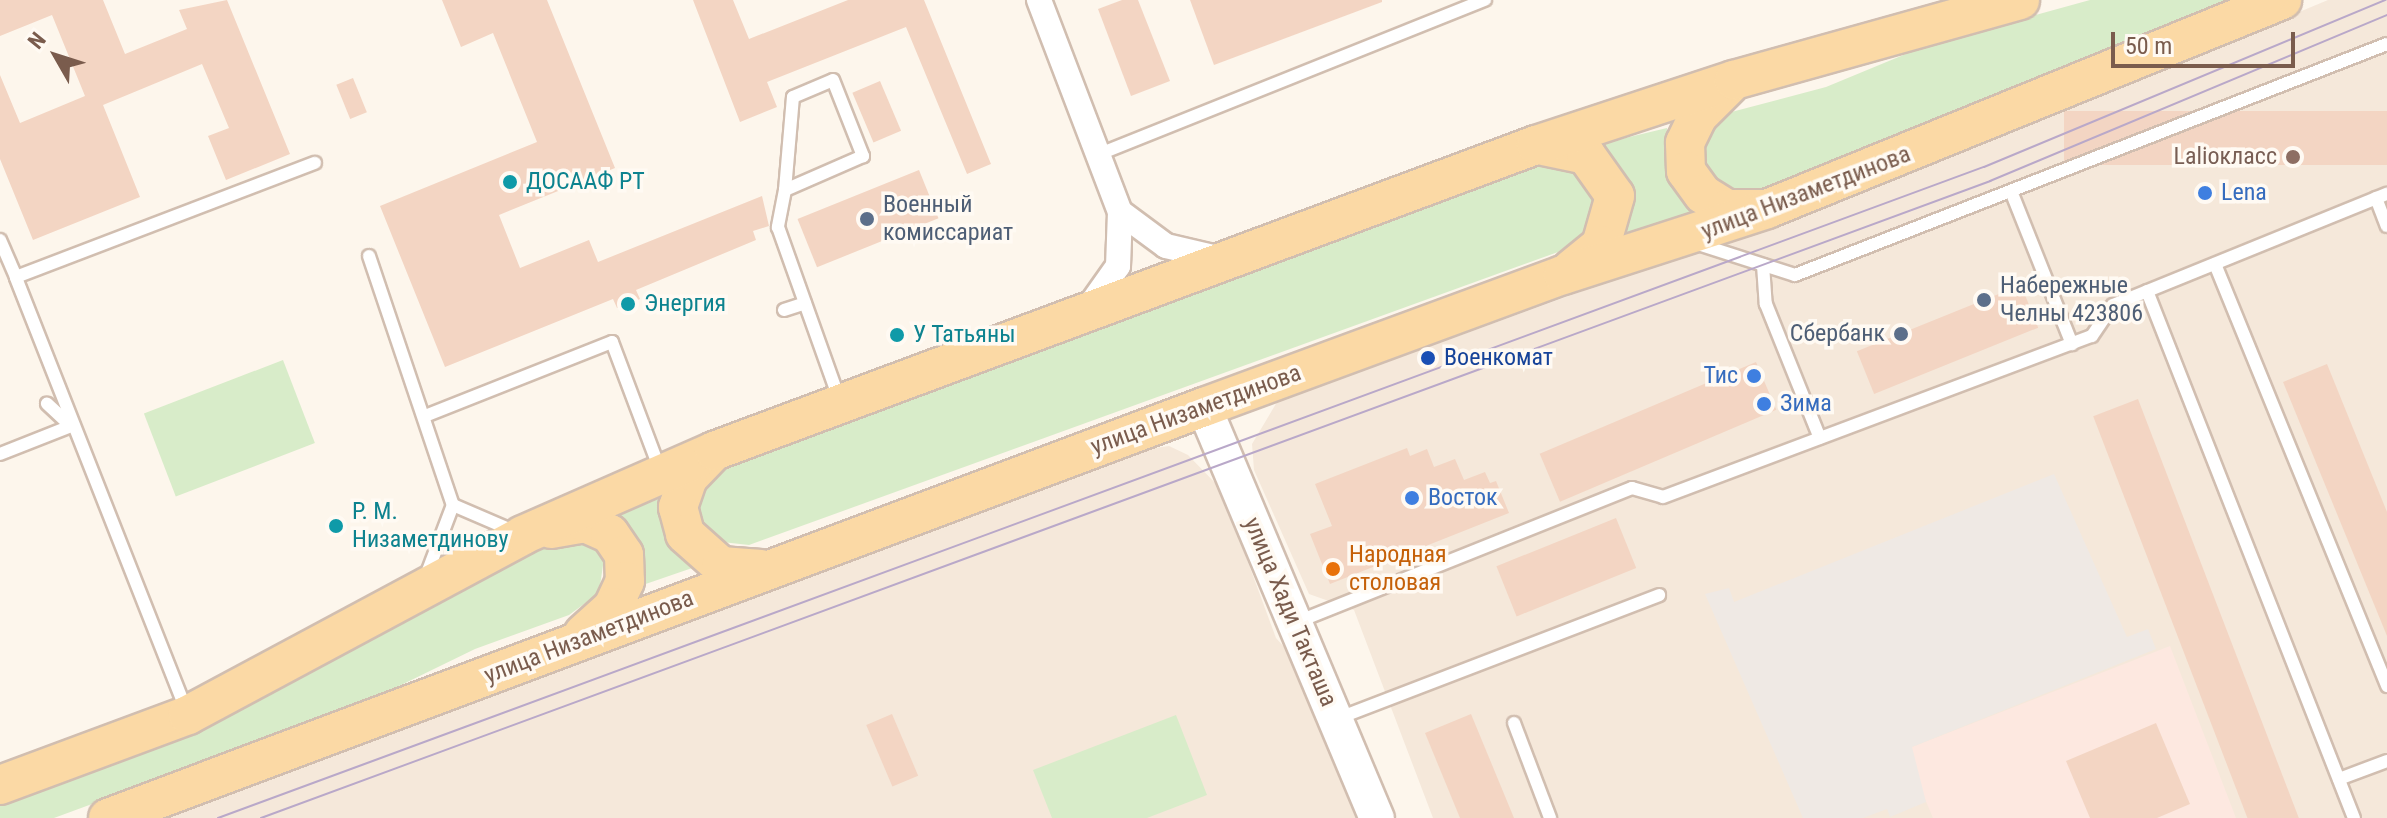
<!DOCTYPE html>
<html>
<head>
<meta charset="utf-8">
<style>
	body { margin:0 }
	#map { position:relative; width:2387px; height:818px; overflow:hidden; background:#fdf6ec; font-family:"Roboto Condensed",sans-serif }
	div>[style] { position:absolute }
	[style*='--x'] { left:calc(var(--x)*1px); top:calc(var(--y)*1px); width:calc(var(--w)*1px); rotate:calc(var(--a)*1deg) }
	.residential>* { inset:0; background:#f5e8da }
	.commercial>* { inset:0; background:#fde8e0 }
	.industrial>* { inset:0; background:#efe9e4 }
	.green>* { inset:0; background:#d8ecc9; transform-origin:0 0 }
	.building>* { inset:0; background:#f3d5c3; transform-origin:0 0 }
	.roads { filter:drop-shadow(2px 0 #d1beb0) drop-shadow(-2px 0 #d1beb0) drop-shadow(0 2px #d1beb0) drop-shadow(0 -2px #d1beb0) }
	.lane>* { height:12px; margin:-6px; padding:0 6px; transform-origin:6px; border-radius:6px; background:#fff }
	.street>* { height:24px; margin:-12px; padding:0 12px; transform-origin:12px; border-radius:12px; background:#fff }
	.secondary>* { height:34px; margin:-17px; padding:0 17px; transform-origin:17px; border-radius:17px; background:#fff }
	.primary>* { height:38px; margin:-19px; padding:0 19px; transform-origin:19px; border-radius:19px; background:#fbd9a5 }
	.tram>* { height:2px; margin:-1px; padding:0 1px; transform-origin:1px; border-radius:1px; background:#b9a8c9 }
	.dots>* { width:22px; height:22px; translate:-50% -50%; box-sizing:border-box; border:4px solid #fffaf3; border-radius:50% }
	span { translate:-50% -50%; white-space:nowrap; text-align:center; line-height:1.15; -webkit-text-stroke:7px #fffaf3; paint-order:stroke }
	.education-label { font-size:24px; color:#785e54 }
	.right { translate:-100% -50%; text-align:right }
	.culture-label { font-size:24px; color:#0d838f }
	.left { translate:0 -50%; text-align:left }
	.street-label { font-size:24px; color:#7a5c4d }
	.shop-label { font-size:24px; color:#366cbe }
	.service-label { font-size:24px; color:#4e5e75 }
	.transit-label { font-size:24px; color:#164399 }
	.food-label { font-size:24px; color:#c56008 }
	.north { position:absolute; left:16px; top:16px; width:80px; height:80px; -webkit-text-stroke:6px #fffaf3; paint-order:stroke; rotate:309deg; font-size:22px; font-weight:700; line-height:32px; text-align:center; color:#7a5c4d }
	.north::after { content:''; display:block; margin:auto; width:28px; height:36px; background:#7a5c4d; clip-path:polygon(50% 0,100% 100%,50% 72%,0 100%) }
	.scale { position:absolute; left:2111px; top:32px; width:184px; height:36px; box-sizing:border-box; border:4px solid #7a5c4d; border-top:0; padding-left:10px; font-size:24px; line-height:28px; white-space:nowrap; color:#7a5c4d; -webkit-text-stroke:6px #fffaf3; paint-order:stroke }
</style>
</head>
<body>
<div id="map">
	<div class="residential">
		<div style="clip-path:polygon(2328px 0,2387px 0,2387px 818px,1433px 818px,1354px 610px,1309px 594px,1254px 470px,1252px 444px,1277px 402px,1956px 155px)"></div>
		<div style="clip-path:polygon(1169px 446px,1188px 455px,1221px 489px,1276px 638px,1304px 669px,1358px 818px,150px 818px,1148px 449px)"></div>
	</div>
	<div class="commercial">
		<div style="clip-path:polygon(2170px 646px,2236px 818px,1933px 818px,1914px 773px,1912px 747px)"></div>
	</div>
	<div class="industrial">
		<div style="clip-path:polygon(2054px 474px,2127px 637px,2148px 629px,2156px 649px,1912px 747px,1926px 802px,1890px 817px,1887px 809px,1863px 818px,1803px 818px,1705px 594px,1729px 588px,1734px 602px)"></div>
	</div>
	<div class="green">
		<div style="clip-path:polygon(2090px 0,2236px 0,1890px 143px,1736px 197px,1700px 164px,1708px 126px,1720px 115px,1826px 87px,1930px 44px)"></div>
		<div style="clip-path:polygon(1667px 128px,1666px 171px,1697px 211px,1621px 234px,1596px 145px)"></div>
		<div style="clip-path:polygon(1542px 161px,1572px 167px,1594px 203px,1589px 229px,1558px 252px,749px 545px,722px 542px,699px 520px,695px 509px,707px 472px)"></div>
		<div style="left:283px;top:360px;width:89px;height:149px;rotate:69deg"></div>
		<div style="clip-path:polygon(664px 483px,698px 566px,634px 588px,627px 529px,606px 510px)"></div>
		<div style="clip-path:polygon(548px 537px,590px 538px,604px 558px,599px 593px,569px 615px,475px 649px,358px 706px,54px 818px,0 818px,0 803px)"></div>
		<div style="clip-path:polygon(1176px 715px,1207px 795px,1147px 818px,1052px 818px,1033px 770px)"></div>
	</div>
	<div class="building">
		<div style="clip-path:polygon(0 0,103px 0,125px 54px,187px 29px,179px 10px,227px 0,290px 154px,226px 180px,208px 136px,229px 128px,202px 64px,103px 105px,140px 197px,33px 240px,0 159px,0 75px,20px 123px,85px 96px,52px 15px,0 36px)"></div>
		<div style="clip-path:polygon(442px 0,547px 0,615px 168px,499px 215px,520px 268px,589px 240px,598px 262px,762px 196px,769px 226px,753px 231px,756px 240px,636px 290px,640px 299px,617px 308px,613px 299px,445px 367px,380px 206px,537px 142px,493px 33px,461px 47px)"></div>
		<div style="clip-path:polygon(693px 0,733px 0,749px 39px,848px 0,924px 0,991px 164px,967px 174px,906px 27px,767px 82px,777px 107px,740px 122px)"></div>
		<div style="clip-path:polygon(1122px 0,1138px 0,1170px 81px,1131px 96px,1098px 9px)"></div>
		<div style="clip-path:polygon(1190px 0,1382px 0,1382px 2px,1214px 65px)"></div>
		<div style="left:353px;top:78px;width:37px;height:18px;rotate:68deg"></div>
		<div style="left:880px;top:81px;width:54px;height:30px;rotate:67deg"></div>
		<div style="left:2387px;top:111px;width:54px;height:323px;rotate:90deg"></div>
		<div style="left:919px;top:170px;width:52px;height:131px;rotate:68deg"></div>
		<div style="left:2021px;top:285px;width:46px;height:177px;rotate:68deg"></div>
		<div style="left:1756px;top:362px;width:52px;height:235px;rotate:67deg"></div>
		<div style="clip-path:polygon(2327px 364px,2387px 512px,2387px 636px,2283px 382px)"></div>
		<div style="left:2138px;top:399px;width:450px;height:48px;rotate:69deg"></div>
		<div style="clip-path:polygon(1407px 448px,1410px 456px,1427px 449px,1434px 467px,1455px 459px,1464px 480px,1485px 472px,1490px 483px,1496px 481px,1509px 513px,1330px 584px,1310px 534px,1332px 526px,1315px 484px)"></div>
		<div style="left:1616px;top:518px;width:54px;height:129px;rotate:68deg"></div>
		<div style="left:892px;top:714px;width:67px;height:28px;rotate:67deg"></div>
		<div style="clip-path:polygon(1471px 714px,1514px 818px,1460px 818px,1425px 733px)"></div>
		<div style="clip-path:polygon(2156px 723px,2190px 804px,2157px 818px,2090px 818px,2066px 761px)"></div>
	</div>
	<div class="roads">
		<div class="lane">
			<div style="--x:1097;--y:155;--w:418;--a:-21.8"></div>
			<div style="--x:785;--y:190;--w:93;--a:-85.1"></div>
			<div style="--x:793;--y:97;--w:43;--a:-23"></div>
			<div style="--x:833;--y:80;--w:82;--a:68.5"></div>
			<div style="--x:863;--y:156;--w:85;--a:156.4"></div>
			<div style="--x:785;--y:190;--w:38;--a:101"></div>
			<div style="--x:778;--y:227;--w:185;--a:70.4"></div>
			<div style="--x:2011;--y:191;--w:165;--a:68.3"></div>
			<div style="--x:2376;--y:198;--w:30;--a:69"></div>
			<div style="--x:0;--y:240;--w:40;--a:66.6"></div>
			<div style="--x:1695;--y:243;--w:105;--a:17.7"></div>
			<div style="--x:1795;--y:275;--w:635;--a:-21.32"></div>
			<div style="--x:369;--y:256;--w:263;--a:71.4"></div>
			<div style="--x:453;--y:505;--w:69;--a:23.2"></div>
			<div style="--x:2215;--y:264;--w:456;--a:67.8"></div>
			<div style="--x:1763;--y:265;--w:39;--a:86"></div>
			<div style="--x:1766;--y:304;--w:144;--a:68.1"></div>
			<div style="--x:2147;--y:291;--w:566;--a:68.56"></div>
			<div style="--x:784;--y:310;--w:22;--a:-18"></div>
			<div style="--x:425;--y:416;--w:201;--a:-21.6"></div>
			<div style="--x:612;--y:342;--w:137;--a:69.4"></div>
			<div style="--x:0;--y:454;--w:76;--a:-21.5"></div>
			<div style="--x:71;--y:426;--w:33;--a:-137"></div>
			<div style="--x:426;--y:576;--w:76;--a:-69.2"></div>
			<div style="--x:1297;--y:622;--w:361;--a:-21.8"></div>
			<div style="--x:1632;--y:488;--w:32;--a:16"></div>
			<div style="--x:1663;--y:497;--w:458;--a:-20.6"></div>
			<div style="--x:2092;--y:336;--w:37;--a:-56"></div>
			<div style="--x:2113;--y:305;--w:296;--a:-22.1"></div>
			<div style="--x:187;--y:712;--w:467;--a:-111.5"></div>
			<div style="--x:16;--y:277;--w:320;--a:-20.9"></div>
			<div style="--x:1339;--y:718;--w:343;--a:-21"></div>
			<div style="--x:1514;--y:723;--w:102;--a:69.2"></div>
			<div style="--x:2339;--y:779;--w:51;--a:-20.6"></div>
		</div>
		<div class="street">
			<div style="--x:1039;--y:0;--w:227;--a:69.1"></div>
			<div style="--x:1120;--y:212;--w:54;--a:92.1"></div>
			<div style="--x:1118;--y:266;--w:55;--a:125.4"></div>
			<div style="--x:1120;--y:212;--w:57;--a:36.5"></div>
			<div style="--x:1166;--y:246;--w:57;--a:13.1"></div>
		</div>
		<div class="secondary">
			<div style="--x:1204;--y:407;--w:446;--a:67.2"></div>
		</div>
		<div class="primary">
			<div style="--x:1729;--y:85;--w:44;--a:135"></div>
			<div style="--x:1698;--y:116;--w:30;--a:116"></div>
			<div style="--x:1685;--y:143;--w:28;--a:88"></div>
			<div style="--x:1686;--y:171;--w:29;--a:54"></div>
			<div style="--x:1703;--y:194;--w:28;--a:32"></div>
			<div style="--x:1727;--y:209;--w:35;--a:0"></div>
			<div style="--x:1538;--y:145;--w:49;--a:11.8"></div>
			<div style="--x:1586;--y:155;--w:50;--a:54.7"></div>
			<div style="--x:1615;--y:196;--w:51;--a:105.9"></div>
			<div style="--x:1601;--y:245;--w:38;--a:141"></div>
			<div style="--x:712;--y:453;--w:35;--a:134"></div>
			<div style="--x:688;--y:478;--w:31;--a:109"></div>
			<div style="--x:678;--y:507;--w:28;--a:75"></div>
			<div style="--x:685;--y:534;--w:48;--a:41.6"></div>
			<div style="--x:721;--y:566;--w:40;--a:4.3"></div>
			<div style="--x:551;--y:529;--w:35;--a:-10"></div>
			<div style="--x:585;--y:523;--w:27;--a:24"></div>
			<div style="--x:610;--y:534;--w:25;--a:56"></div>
			<div style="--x:624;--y:555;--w:26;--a:88"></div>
			<div style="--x:625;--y:581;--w:29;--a:115"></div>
			<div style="--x:613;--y:607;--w:40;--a:138"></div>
			<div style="--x:0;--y:785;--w:201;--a:-20.4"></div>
			<div style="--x:188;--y:715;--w:380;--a:-28.2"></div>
			<div style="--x:523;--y:535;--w:209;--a:-23.7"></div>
			<div style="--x:714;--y:451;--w:877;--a:-20.42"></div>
			<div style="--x:1536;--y:145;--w:208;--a:-18.2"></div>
			<div style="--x:1734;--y:80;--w:297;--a:-15.6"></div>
			<div style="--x:108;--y:818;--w:1171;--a:-20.56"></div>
			<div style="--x:1204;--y:407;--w:382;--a:-20.2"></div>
			<div style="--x:1563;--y:275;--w:214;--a:-17.9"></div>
			<div style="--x:1767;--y:209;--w:556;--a:-22.09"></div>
		</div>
	</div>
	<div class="tram">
		<div style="--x:218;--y:818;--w:1882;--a:-20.24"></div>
		<div style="--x:1984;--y:167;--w:435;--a:-22.6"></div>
		<div style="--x:261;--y:818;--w:1843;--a:-20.22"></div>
		<div style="--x:1990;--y:181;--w:430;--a:-22.7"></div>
	</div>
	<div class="dots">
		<div style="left:2293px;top:157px;background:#8d6e63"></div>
		<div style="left:510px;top:182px;background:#0f9aa8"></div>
		<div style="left:2205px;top:193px;background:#3f7fe0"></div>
		<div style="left:867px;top:219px;background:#5c6f8a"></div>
		<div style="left:1984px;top:300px;background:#5c6f8a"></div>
		<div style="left:628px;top:304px;background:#0f9aa8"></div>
		<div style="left:1901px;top:334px;background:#5c6f8a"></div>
		<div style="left:897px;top:335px;background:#0f9aa8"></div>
		<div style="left:1428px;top:358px;background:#1a4fb4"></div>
		<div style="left:1754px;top:376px;background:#3f7fe0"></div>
		<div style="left:1764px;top:404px;background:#3f7fe0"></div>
		<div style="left:1412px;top:498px;background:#3f7fe0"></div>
		<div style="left:336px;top:526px;background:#0f9aa8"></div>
		<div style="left:1333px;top:569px;background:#e8710a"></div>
	</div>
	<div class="education-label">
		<span class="right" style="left:2277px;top:157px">Lalioкласс</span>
	</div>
	<div class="culture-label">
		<span class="left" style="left:526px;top:182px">ДОСААФ РТ</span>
		<span class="left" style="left:644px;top:304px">Энергия</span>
		<span class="left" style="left:913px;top:335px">У Татьяны</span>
		<span class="left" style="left:352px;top:526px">Р. М.<br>Низаметдинову</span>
	</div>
	<div class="street-label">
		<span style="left:1806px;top:193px;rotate:-21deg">улица Низаметдинова</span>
		<span style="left:1196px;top:410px;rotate:-20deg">улица Низаметдинова</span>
		<span style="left:1290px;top:612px;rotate:67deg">улица Хади Такташа</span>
		<span style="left:589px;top:637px;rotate:-21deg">улица Низаметдинова</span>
	</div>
	<div class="shop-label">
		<span class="left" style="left:2221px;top:193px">Lena</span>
		<span class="right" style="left:1738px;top:376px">Тис</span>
		<span class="left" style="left:1780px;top:404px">Зима</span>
		<span class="left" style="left:1428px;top:498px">Восток</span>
	</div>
	<div class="service-label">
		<span class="left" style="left:883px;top:219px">Военный<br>комиссариат</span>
		<span class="left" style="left:2000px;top:300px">Набережные<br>Челны 423806</span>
		<span class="right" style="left:1885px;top:334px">Сбербанк</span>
	</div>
	<div class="transit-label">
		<span class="left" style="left:1444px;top:358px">Военкомат</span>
	</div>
	<div class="food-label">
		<span class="left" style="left:1349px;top:569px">Народная<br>столовая</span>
	</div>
	<div class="north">N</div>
	<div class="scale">50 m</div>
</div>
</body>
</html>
